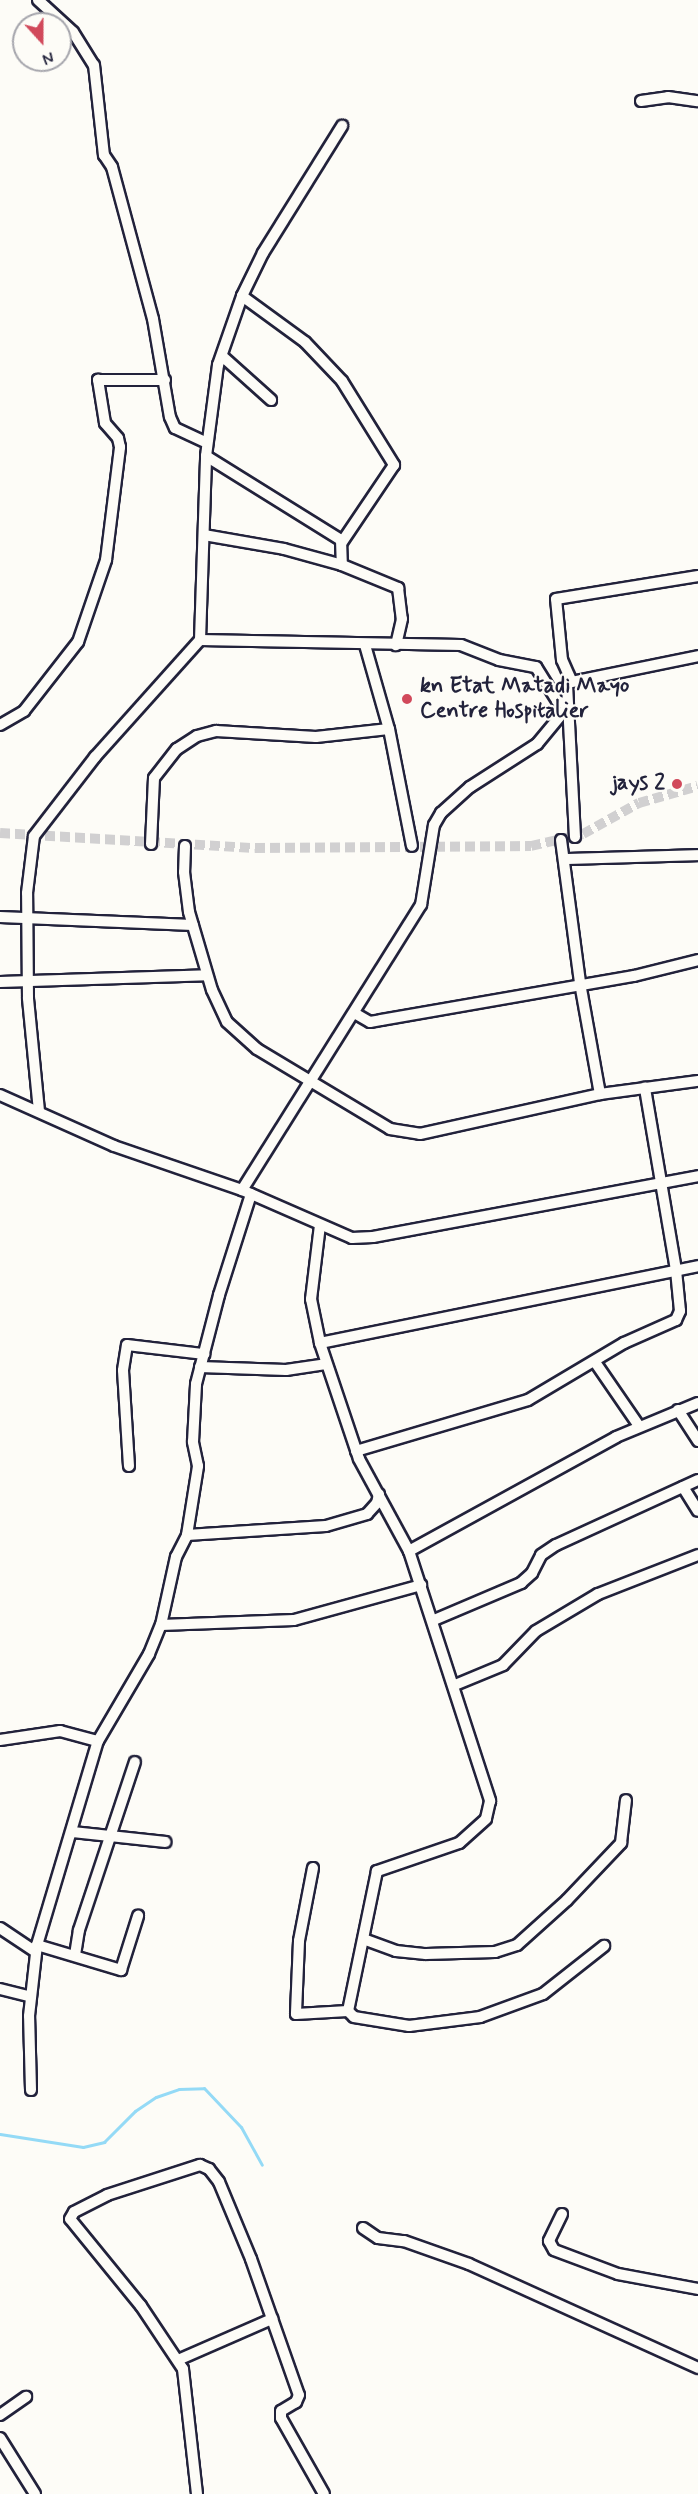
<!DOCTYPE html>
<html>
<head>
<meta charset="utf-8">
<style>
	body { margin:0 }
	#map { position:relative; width:698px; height:2494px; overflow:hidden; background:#fdfcf7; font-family:Mynerve,sans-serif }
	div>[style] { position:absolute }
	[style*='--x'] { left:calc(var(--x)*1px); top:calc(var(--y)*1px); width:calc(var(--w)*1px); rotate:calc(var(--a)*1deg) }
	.stream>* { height:3px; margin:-1.5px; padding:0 1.5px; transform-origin:1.5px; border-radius:1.5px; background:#94daf6 }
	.street-tunnel>* { height:10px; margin-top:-5px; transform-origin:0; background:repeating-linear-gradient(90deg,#d1d0d1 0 10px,transparent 0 15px) }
	.roads { filter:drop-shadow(2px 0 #22223b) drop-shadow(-2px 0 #22223b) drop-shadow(0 2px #22223b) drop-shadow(0 -2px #22223b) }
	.street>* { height:10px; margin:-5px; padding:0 5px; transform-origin:5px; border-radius:5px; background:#fdfcf7 }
	.dots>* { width:16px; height:16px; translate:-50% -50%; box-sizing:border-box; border:3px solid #fdfcf7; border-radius:50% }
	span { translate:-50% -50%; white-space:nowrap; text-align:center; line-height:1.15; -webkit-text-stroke:4.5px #fdfcf7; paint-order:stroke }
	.poi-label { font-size:22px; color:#22223b; font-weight:700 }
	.left { translate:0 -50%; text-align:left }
	.right { translate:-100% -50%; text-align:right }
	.north { position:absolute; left:12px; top:12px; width:60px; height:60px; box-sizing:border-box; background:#fdfcf7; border:2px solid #a5a5ac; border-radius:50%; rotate:159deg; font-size:16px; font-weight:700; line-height:24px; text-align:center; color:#22223b }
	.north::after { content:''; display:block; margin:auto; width:21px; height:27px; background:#d1495b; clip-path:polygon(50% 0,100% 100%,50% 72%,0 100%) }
</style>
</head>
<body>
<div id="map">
	<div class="stream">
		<div style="--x:0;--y:2134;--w:84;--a:8.9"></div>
		<div style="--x:83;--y:2147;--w:22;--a:-13"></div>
		<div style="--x:104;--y:2142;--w:44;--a:-45"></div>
		<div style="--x:135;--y:2111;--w:25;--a:-34"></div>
		<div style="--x:156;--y:2097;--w:24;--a:-19"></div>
		<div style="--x:179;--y:2089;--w:25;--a:-2"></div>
		<div style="--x:204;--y:2088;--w:54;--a:46.5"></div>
		<div style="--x:241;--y:2127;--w:43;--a:61.1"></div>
	</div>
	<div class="street-tunnel">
		<div style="--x:0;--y:833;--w:255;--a:3.4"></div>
		<div style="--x:255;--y:848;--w:276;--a:-0.4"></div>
		<div style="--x:531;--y:846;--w:53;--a:-13"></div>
		<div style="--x:583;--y:834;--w:64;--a:-29"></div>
		<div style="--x:639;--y:803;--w:61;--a:-16.1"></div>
	</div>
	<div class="roads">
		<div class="street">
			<div style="--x:38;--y:0;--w:47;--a:42.4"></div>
			<div style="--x:73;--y:32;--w:39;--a:58"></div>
			<div style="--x:94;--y:65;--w:91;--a:83.7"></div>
			<div style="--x:104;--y:155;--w:14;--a:56"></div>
			<div style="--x:112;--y:167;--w:157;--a:74.9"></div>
			<div style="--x:153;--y:319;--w:99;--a:80.2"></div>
			<div style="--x:170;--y:417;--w:12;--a:66"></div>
			<div style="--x:175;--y:428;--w:35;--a:25"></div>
			<div style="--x:641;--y:101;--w:27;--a:-8"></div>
			<div style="--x:668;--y:97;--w:30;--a:8"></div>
			<div style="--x:242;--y:296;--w:78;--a:36.1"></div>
			<div style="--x:305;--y:342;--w:54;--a:46.5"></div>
			<div style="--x:342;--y:381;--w:99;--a:58.2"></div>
			<div style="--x:394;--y:465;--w:93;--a:124"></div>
			<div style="--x:222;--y:356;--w:66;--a:41.9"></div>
			<div style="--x:206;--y:456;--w:159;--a:31.9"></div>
			<div style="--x:341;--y:540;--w:25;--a:88"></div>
			<div style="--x:342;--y:565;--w:61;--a:22.3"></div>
			<div style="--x:398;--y:588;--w:31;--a:83"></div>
			<div style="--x:402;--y:619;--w:27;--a:103"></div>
			<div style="--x:204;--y:535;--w:81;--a:9.9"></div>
			<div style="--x:284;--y:549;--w:60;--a:15.4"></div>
			<div style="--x:200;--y:640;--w:261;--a:1.1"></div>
			<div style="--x:461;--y:645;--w:41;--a:21.5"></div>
			<div style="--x:499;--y:660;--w:38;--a:11"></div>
			<div style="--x:536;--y:667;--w:40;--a:58"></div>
			<div style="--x:557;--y:701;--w:9;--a:18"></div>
			<div style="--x:365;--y:645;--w:87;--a:74.1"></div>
			<div style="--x:389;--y:729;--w:119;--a:78.9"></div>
			<div style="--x:571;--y:680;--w:22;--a:-114"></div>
			<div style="--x:562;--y:660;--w:61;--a:-95.6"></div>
			<div style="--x:556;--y:599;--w:144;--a:-9.2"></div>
			<div style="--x:0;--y:725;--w:28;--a:-30"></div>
			<div style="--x:24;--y:711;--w:88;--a:-52"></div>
			<div style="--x:78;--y:642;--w:87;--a:-71.1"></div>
			<div style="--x:106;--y:560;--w:114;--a:-82.9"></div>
			<div style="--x:120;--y:447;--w:9;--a:-103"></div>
			<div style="--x:118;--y:438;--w:20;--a:-131"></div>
			<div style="--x:105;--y:423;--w:44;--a:-99.2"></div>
			<div style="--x:98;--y:380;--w:67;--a:0"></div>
			<div style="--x:575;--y:837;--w:154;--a:-93"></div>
			<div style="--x:567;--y:683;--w:134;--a:-11.6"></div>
			<div style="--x:561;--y:840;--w:144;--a:82.4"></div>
			<div style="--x:580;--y:983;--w:113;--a:79.8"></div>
			<div style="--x:151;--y:844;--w:66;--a:-87.4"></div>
			<div style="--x:154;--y:778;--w:37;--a:-52"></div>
			<div style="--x:177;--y:749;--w:24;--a:-33"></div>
			<div style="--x:197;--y:736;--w:20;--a:-15"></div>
			<div style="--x:216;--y:731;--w:100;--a:3.4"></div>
			<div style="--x:316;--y:737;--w:73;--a:-6.3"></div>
			<div style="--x:185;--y:846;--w:26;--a:92"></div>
			<div style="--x:184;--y:872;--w:40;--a:82.9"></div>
			<div style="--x:189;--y:912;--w:81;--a:73.6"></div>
			<div style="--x:212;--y:990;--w:35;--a:65"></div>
			<div style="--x:227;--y:1022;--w:40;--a:42"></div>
			<div style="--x:257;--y:1049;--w:155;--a:31"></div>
			<div style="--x:390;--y:1129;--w:30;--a:9"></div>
			<div style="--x:420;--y:1134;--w:184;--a:-12.5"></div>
			<div style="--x:600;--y:1094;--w:99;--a:-7.6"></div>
			<div style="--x:564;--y:859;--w:134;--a:-1.7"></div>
			<div style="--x:0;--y:917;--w:193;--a:2.4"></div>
			<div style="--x:0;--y:982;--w:207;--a:-1.9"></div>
			<div style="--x:356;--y:1014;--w:16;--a:30"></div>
			<div style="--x:370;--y:1022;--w:11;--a:-10"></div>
			<div style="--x:381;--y:1020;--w:257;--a:-9.9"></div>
			<div style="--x:634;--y:976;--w:66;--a:-14"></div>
			<div style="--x:0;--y:1095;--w:125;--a:24.1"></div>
			<div style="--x:114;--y:1146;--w:135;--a:19"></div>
			<div style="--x:242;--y:1190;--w:120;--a:23.6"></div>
			<div style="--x:352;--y:1238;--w:21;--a:-3"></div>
			<div style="--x:373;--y:1237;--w:331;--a:-10.6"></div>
			<div style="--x:39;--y:1111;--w:114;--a:-95.6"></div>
			<div style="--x:28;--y:998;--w:105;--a:-90.5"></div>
			<div style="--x:27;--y:893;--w:57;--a:-83"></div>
			<div style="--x:34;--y:836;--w:100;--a:-52.3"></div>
			<div style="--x:95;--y:757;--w:157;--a:-48.1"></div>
			<div style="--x:200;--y:640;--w:184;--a:-88.1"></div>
			<div style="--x:206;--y:456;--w:92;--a:-82.5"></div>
			<div style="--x:218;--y:365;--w:73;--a:-70.8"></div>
			<div style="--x:242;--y:296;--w:48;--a:-64"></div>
			<div style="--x:263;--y:253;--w:150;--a:-58.1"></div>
			<div style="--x:242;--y:1190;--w:337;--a:-57.9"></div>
			<div style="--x:421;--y:905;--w:81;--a:-80.8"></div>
			<div style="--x:434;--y:825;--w:14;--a:-60"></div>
			<div style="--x:441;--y:813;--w:39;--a:-42"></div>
			<div style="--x:470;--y:787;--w:80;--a:-32.7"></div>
			<div style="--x:537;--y:744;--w:45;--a:-50.4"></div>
			<div style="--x:320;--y:1225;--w:75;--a:96.9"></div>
			<div style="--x:311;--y:1299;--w:45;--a:78.4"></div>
			<div style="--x:320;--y:1343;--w:122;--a:71.4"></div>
			<div style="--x:359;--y:1459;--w:105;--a:61.5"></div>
			<div style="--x:409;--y:1551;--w:263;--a:72"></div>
			<div style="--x:490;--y:1801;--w:18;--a:103"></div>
			<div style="--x:486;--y:1819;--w:36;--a:138"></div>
			<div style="--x:459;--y:1843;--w:87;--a:161.1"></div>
			<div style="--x:377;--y:1871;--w:143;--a:101.7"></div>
			<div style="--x:320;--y:1343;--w:386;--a:-11.5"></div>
			<div style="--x:595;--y:1362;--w:78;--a:55.5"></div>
			<div style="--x:200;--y:1367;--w:86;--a:2"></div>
			<div style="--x:286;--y:1370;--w:40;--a:-8.5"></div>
			<div style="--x:678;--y:1410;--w:37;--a:57"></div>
			<div style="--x:356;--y:1451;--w:179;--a:-16.5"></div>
			<div style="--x:528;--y:1400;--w:112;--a:-30.7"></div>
			<div style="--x:624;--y:1343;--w:57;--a:-23.9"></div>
			<div style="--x:676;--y:1320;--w:10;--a:-66"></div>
			<div style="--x:680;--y:1311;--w:41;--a:-95.6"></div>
			<div style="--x:676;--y:1270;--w:185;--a:-99.7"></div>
			<div style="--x:129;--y:1466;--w:96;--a:-93.6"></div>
			<div style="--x:123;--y:1370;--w:25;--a:-81"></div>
			<div style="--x:127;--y:1345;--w:78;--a:6.7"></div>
			<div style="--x:683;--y:1487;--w:28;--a:58"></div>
			<div style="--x:187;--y:1535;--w:139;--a:-3.7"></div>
			<div style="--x:326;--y:1526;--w:43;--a:-16.3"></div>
			<div style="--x:367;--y:1514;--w:15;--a:-48"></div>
			<div style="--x:377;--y:1503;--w:9;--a:-77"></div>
			<div style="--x:409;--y:1551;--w:236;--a:-28.8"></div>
			<div style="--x:616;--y:1437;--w:89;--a:-22.5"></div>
			<div style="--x:434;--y:1620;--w:95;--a:-23"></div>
			<div style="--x:521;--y:1583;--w:15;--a:-42"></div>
			<div style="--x:532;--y:1573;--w:20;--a:-63"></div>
			<div style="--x:541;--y:1555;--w:18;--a:-34"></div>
			<div style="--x:556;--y:1545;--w:156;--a:-24.6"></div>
			<div style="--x:161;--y:1625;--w:133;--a:-2.2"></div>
			<div style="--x:294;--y:1620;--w:132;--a:-15.4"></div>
			<div style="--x:455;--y:1685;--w:52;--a:-22.6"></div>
			<div style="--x:503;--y:1665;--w:47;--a:-45.9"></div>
			<div style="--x:536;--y:1631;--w:72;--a:-30.8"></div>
			<div style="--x:598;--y:1594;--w:107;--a:-21.3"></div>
			<div style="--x:0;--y:1740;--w:61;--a:-8.5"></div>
			<div style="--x:60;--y:1731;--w:39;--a:15"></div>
			<div style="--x:73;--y:1832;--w:93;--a:6.2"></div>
			<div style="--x:313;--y:1868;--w:74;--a:100.9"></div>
			<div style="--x:299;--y:1941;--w:73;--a:92.4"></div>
			<div style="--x:296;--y:2014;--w:52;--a:-3.3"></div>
			<div style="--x:0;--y:1928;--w:43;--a:33.7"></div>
			<div style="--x:366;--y:1940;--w:32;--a:20"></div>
			<div style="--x:396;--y:1951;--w:30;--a:6"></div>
			<div style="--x:426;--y:1954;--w:69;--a:-1.7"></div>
			<div style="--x:495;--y:1952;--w:23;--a:-18"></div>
			<div style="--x:517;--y:1945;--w:67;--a:-42"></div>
			<div style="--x:567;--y:1900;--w:79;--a:-46.5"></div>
			<div style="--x:621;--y:1843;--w:43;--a:-83.4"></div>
			<div style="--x:37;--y:1945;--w:88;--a:16.6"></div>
			<div style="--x:121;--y:1970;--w:57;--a:-72.5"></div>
			<div style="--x:75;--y:1955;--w:25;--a:-81"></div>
			<div style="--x:79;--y:1930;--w:177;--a:-71.6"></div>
			<div style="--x:0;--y:1989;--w:32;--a:14"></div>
			<div style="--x:348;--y:2011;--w:8;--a:45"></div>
			<div style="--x:354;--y:2017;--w:56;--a:9.3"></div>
			<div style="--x:409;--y:2026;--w:72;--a:-7.2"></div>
			<div style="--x:480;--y:2017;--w:67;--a:-20.1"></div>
			<div style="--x:543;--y:1994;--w:78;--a:-38.2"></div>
			<div style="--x:31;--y:2090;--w:74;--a:-91.5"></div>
			<div style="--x:29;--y:2016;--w:71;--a:-83.6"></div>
			<div style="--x:37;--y:1945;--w:213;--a:-73.4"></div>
			<div style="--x:98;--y:1741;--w:101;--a:-59.6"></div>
			<div style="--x:149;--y:1654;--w:31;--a:-68"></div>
			<div style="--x:161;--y:1625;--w:70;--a:-77.6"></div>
			<div style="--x:176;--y:1557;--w:25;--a:-63"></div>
			<div style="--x:187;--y:1535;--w:70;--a:-80.9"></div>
			<div style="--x:198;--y:1466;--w:25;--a:-102"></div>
			<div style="--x:193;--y:1442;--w:58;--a:-87"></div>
			<div style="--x:196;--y:1384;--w:92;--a:-75.5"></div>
			<div style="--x:219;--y:1295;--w:106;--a:-72.4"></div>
			<div style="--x:562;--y:2214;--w:30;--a:116"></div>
			<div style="--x:549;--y:2241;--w:10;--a:61"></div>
			<div style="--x:554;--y:2250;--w:68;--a:20.6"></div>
			<div style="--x:618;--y:2274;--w:81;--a:10.6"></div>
			<div style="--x:363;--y:2228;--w:18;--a:34"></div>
			<div style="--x:378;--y:2238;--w:26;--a:7"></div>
			<div style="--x:404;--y:2241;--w:69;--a:19.5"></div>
			<div style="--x:469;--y:2264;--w:252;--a:24.4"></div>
			<div style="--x:178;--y:2360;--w:103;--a:-23.6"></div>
			<div style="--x:0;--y:2415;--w:32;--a:-35"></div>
			<div style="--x:0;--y:2438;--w:66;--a:58"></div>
			<div style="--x:197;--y:2494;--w:126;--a:-96.4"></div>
			<div style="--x:183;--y:2369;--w:76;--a:-123.7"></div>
			<div style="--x:141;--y:2306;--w:112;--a:-129.2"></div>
			<div style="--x:70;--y:2219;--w:8;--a:-60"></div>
			<div style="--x:74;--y:2212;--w:37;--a:-27"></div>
			<div style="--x:107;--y:2195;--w:98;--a:-17.9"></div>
			<div style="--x:200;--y:2165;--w:10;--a:24"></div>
			<div style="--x:209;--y:2169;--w:16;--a:52"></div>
			<div style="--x:219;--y:2182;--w:83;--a:67.4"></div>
			<div style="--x:251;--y:2259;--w:144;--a:70.6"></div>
			<div style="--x:299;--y:2395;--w:8;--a:113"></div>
			<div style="--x:296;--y:2402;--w:17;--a:149"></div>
			<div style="--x:281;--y:2411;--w:7;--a:90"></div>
			<div style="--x:281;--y:2418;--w:87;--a:60.5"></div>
		</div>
	</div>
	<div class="dots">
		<div style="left:407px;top:699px;background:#d1495b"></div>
		<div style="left:677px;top:784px;background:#d1495b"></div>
	</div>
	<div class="poi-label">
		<span class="left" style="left:420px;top:699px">kn Etat Matadi Mayo<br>Centre Hospitalier</span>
		<span class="right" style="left:665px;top:784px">jays 2</span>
	</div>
	<div class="north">N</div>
</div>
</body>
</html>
